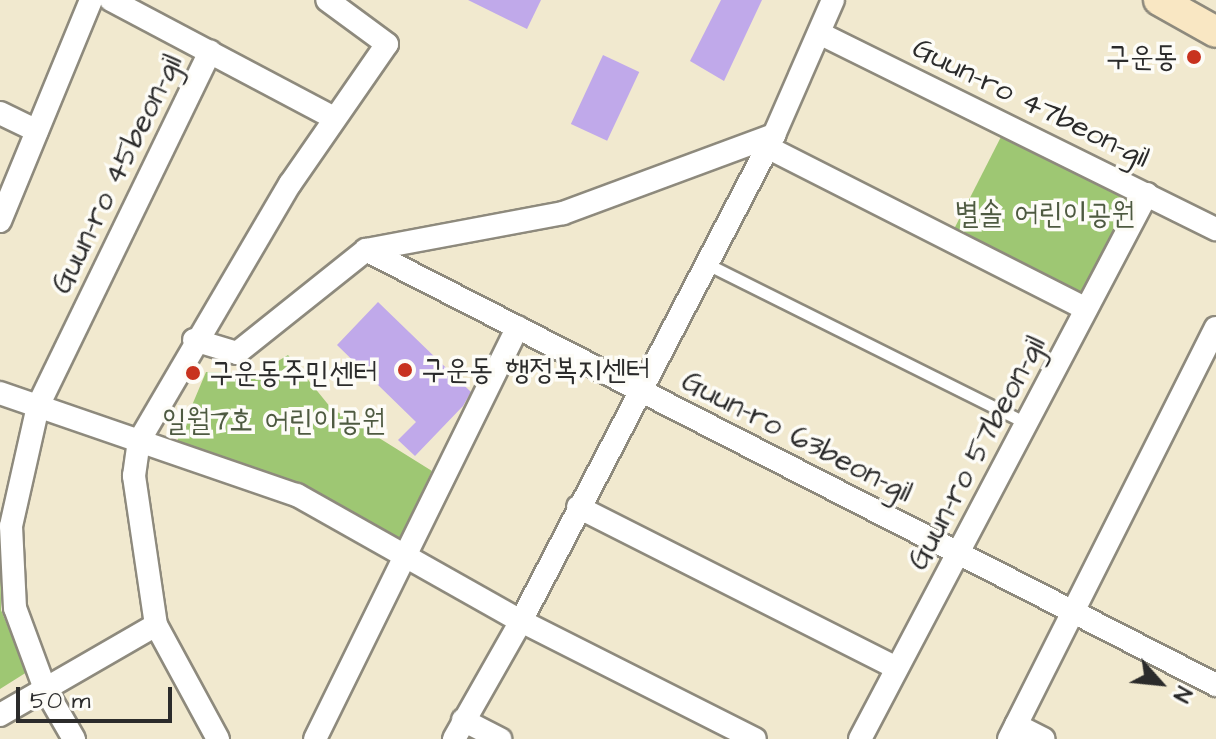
<!DOCTYPE html>
<html>
<head>
<meta charset="utf-8">
<style>
	body { margin:0 }
	#map { position:relative; width:1216px; height:739px; overflow:hidden; background:#f1e9cf; font-family:"Architects Daughter","Poor Story",sans-serif }
	div>[style] { position:absolute }
	[style*='--x'] { left:calc(var(--x)*1px); top:calc(var(--y)*1px); width:calc(var(--w)*1px); rotate:calc(var(--a)*1deg) }
	.green>* { inset:0; background:#9ec773; transform-origin:0 0 }
	.building>* { inset:0; background:#c0a9ea; transform-origin:0 0 }
	.roads { filter:drop-shadow(2px 0 #8e8a7d) drop-shadow(-2px 0 #8e8a7d) drop-shadow(0 2px #8e8a7d) drop-shadow(0 -2px #8e8a7d) }
	.lane>* { height:11px; margin:-5.5px; padding:0 5.5px; transform-origin:5.5px; border-radius:5.5px; background:#fff }
	.street>* { height:22px; margin:-11px; padding:0 11px; transform-origin:11px; border-radius:11px; background:#fff }
	.secondary>* { height:30px; margin:-15px; padding:0 15px; transform-origin:15px; border-radius:15px; background:#f9e7c3 }
	.dots>* { width:22px; height:22px; translate:-50% -50%; box-sizing:border-box; border:4px solid #fdfcf7; border-radius:50% }
	span { translate:-50% -50%; white-space:nowrap; text-align:center; line-height:1.15; -webkit-text-stroke:7px #fdfcf7; paint-order:stroke }
	.poi-label { font-size:30px; color:#2b2b2b }
	.right { translate:-100% -50%; text-align:right }
	.left { translate:0 -50%; text-align:left }
	.street-label { font-size:30px; color:#2b2b2b }
	.park-label { font-size:30px; color:#4e5a41 }
	.north { position:absolute; left:1120px; top:643px; width:80px; height:80px; -webkit-text-stroke:6px #fdfcf7; paint-order:stroke; rotate:117deg; font-size:22px; font-weight:700; line-height:32px; text-align:center; color:#2b2b2b }
	.north::after { content:''; display:block; margin:auto; width:28px; height:36px; background:#2b2b2b; clip-path:polygon(50% 0,100% 100%,50% 72%,0 100%) }
	.scale { position:absolute; left:16px; top:687px; width:156px; height:36px; box-sizing:border-box; border:4px solid #2b2b2b; border-top:0; padding-left:10px; font-size:24px; line-height:28px; white-space:nowrap; color:#2b2b2b; -webkit-text-stroke:6px #fdfcf7; paint-order:stroke }
</style>
</head>
<body>
<div id="map">
	<div class="green">
		<div style="left:1005px;top:129px;width:149px;height:115px;rotate:27deg"></div>
		<div style="clip-path:polygon(288px 355px,331px 408px,432px 471px,399px 539px,299px 486px,177px 441px,206px 372px,260px 372px)"></div>
		<div style="clip-path:polygon(0 525px,1px 610px,27px 672px,0 689px)"></div>
	</div>
	<div class="building">
		<div style="clip-path:polygon(468px 0,541px 0,527px 29px)"></div>
		<div style="clip-path:polygon(721px 0,762px 0,724px 81px,690px 61px)"></div>
		<div style="left:603px;top:55px;width:40px;height:76px;rotate:25deg"></div>
		<div style="clip-path:polygon(378px 302px,471px 392px,463px 406px,415px 456px,398px 440px,416px 422px,337px 345px)"></div>
	</div>
	<div class="roads">
		<div class="lane">
			<div style="--x:705;--y:263;--w:359;--a:26.5"></div>
		</div>
		<div class="street">
			<div style="--x:111;--y:0;--w:252;--a:27.9"></div>
			<div style="--x:819;--y:33;--w:443;--a:26.3"></div>
			<div style="--x:0;--y:113;--w:41;--a:25.9"></div>
			<div style="--x:765;--y:146;--w:360;--a:26.9"></div>
			<div style="--x:0;--y:221;--w:239;--a:-67.6"></div>
			<div style="--x:366;--y:250;--w:955;--a:27.1"></div>
			<div style="--x:194;--y:340;--w:45;--a:16.8"></div>
			<div style="--x:237;--y:353;--w:165;--a:-38.6"></div>
			<div style="--x:366;--y:250;--w:200;--a:-10.6"></div>
			<div style="--x:563;--y:213;--w:225;--a:-20.3"></div>
			<div style="--x:0;--y:393;--w:314;--a:19"></div>
			<div style="--x:297;--y:495;--w:257;--a:29.4"></div>
			<div style="--x:521;--y:621;--w:262;--a:26.8"></div>
			<div style="--x:578;--y:507;--w:357;--a:26.8"></div>
			<div style="--x:0;--y:715;--w:180;--a:-30"></div>
			<div style="--x:463;--y:720;--w:42;--a:27.2"></div>
			<div style="--x:1016;--y:725;--w:31;--a:27"></div>
			<div style="--x:74;--y:739;--w:58;--a:-120.1"></div>
			<div style="--x:45;--y:689;--w:86;--a:-110.3"></div>
			<div style="--x:15;--y:608;--w:82;--a:-92.8"></div>
			<div style="--x:11;--y:526;--w:123;--a:-77.3"></div>
			<div style="--x:38;--y:406;--w:394;--a:-64.1"></div>
			<div style="--x:218;--y:739;--w:130;--a:-118.5"></div>
			<div style="--x:156;--y:625;--w:151;--a:-98.4"></div>
			<div style="--x:134;--y:476;--w:35;--a:-82"></div>
			<div style="--x:139;--y:441;--w:298;--a:-59.6"></div>
			<div style="--x:290;--y:184;--w:170;--a:-55.3"></div>
			<div style="--x:387;--y:44;--w:74;--a:-143.7"></div>
			<div style="--x:315;--y:739;--w:459;--a:-63.8"></div>
			<div style="--x:454;--y:739;--w:136;--a:-60.4"></div>
			<div style="--x:521;--y:621;--w:548;--a:-62.5"></div>
			<div style="--x:774;--y:135;--w:147;--a:-66.4"></div>
			<div style="--x:860;--y:739;--w:616;--a:-62.23"></div>
			<div style="--x:1009;--y:739;--w:460;--a:-63.3"></div>
		</div>
		<div class="secondary">
			<div style="--x:1159;--y:0;--w:65;--a:29.3"></div>
		</div>
	</div>
	<div class="dots">
		<div style="left:1194px;top:57px;background:#c8321e"></div>
		<div style="left:405px;top:370px;background:#c8321e"></div>
		<div style="left:193px;top:373px;background:#c8321e"></div>
	</div>
	<div class="poi-label">
		<span class="right" style="left:1178px;top:57px">구운동</span>
		<span class="left" style="left:421px;top:370px">구운동 행정복지센터</span>
		<span class="left" style="left:209px;top:373px">구운동주민센터</span>
	</div>
	<div class="street-label">
		<span style="left:1031px;top:103px;rotate:26deg">Guun-ro 47beon-gil</span>
		<span style="left:117px;top:174px;rotate:-64deg">Guun-ro 45beon-gil</span>
		<span style="left:797px;top:437px;rotate:27deg">Guun-ro 63beon-gil</span>
		<span style="left:977px;top:453px;rotate:-62deg">Guun-ro 57beon-gil</span>
	</div>
	<div class="park-label">
		<span style="left:1045px;top:214px">별솔 어린이공원</span>
		<span style="left:274px;top:421px">일월7호 어린이공원</span>
	</div>
	<div class="north">N</div>
	<div class="scale">50 m</div>
</div>
</body>
</html>
